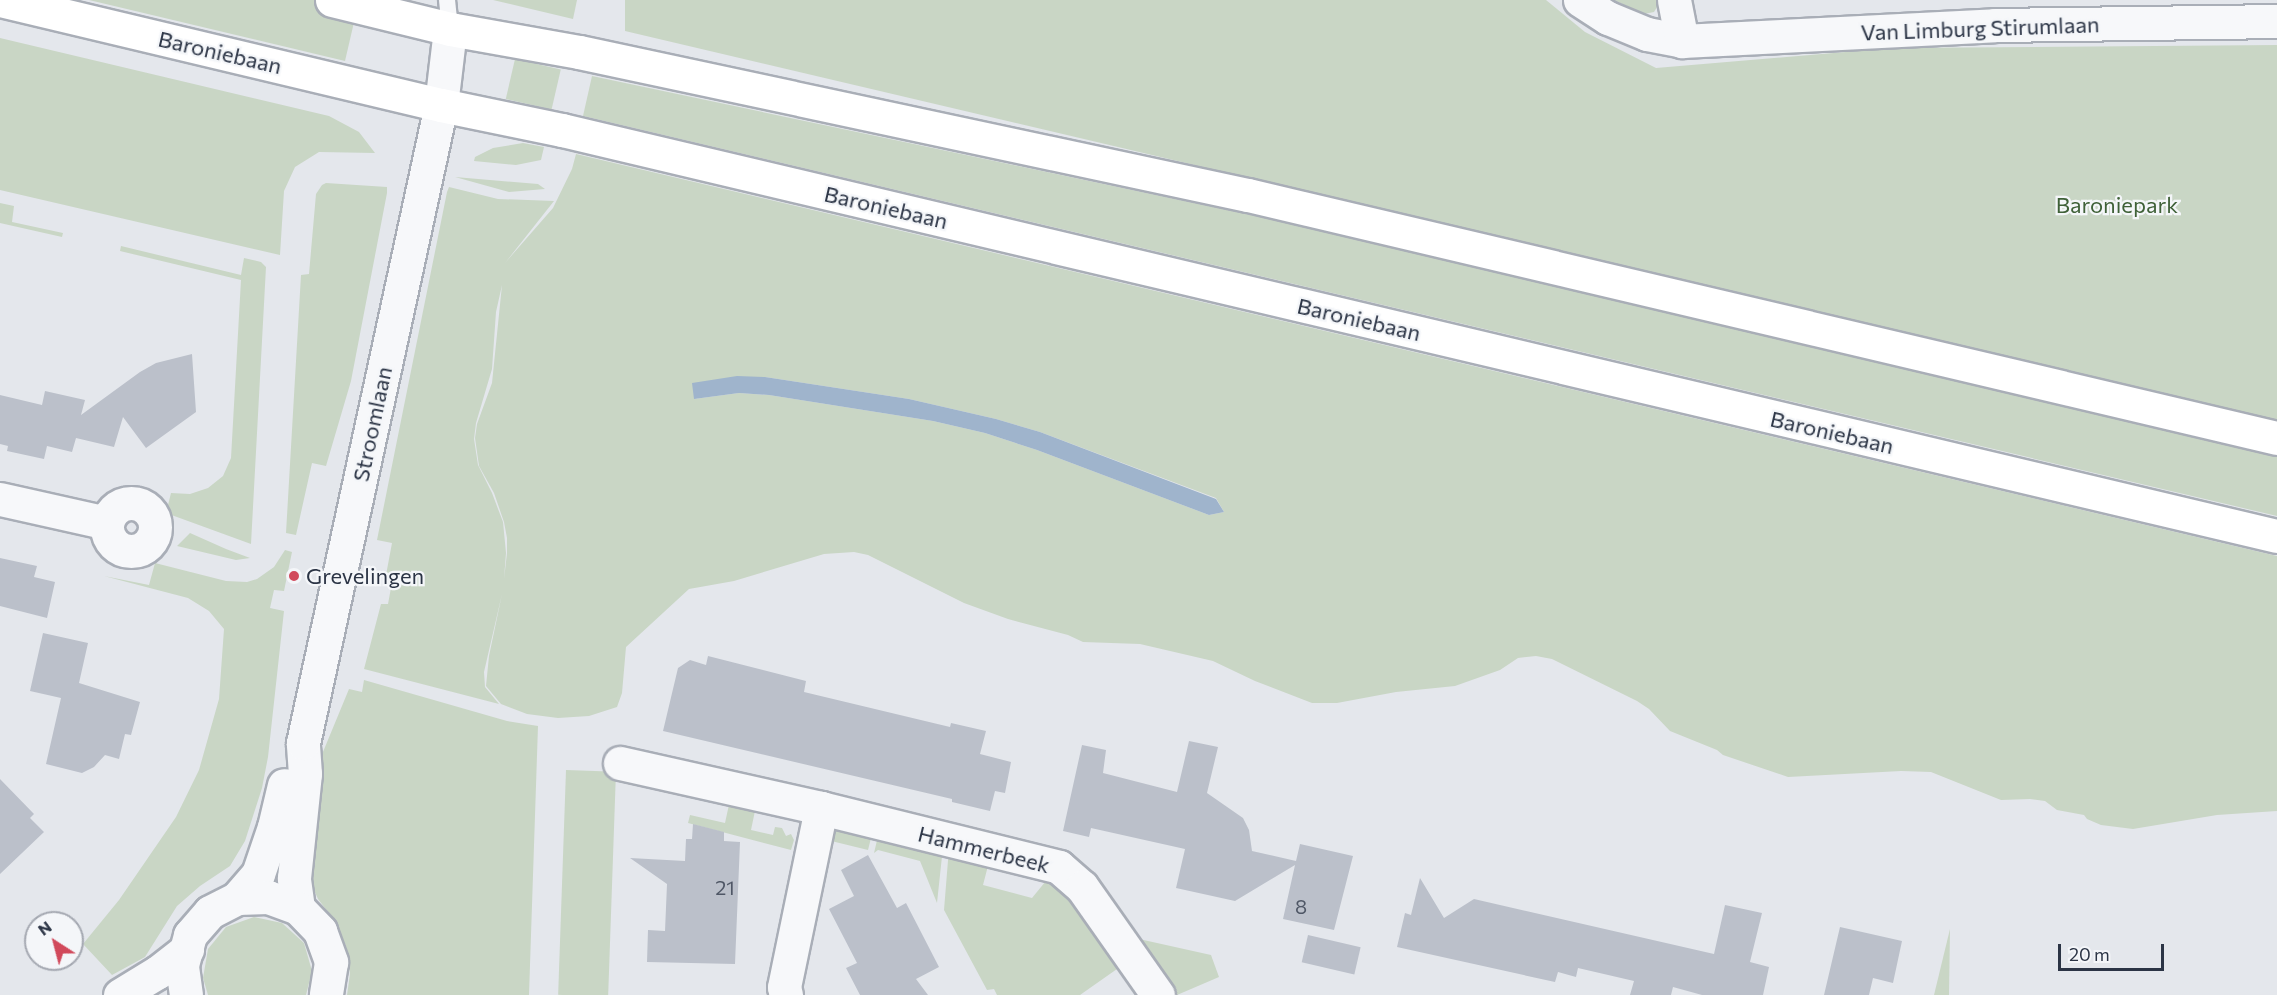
<!DOCTYPE html>
<html>
<head>
<meta charset="utf-8">
<style>
	body { margin:0 }
	#map { position:relative; width:2277px; height:995px; overflow:hidden; background:#e4e7ec; font-family:Commissioner,sans-serif }
	div>[style] { position:absolute }
	[style*='--x'] { left:calc(var(--x)*1px); top:calc(var(--y)*1px); width:calc(var(--w)*1px); rotate:calc(var(--a)*1deg) }
	.green>* { inset:0; background:#c9d6c5; transform-origin:0 0 }
	.water>* { inset:0; background:#9fb4cc }
	.building>* { inset:0; background:#bbc0ca; transform-origin:0 0 }
	.roads { filter:drop-shadow(2px 0 #a9aeb7) drop-shadow(-2px 0 #a9aeb7) drop-shadow(0 2px #a9aeb7) drop-shadow(0 -2px #a9aeb7) }
	.service>* { height:16px; margin:-8px; padding:0 8px; transform-origin:8px; border-radius:8px; background:#f7f8fa }
	.minor>* { height:33px; margin:-16.5px; padding:0 16.5px; transform-origin:16.5px; border-radius:16.5px; background:#f7f8fa }
	.minor>.ring { margin:-16.5px; padding:0; box-sizing:content-box; background:none; border:33px solid #f7f8fa; border-radius:50% }
	.secondary>* { height:33px; margin:-16.5px; padding:0 16.5px; transform-origin:16.5px; border-radius:16.5px; background:#fff }
	.dots>* { width:16px; height:16px; translate:-50% -50%; box-sizing:border-box; border:3px solid #f4f6f9; border-radius:50% }
	span { translate:-50% -50%; white-space:nowrap; text-align:center; line-height:1.15; -webkit-text-stroke:4.5px #f4f6f9; paint-order:stroke }
	.number-label { font-size:20px; color:#4f5766 }
	.number-label span { -webkit-text-stroke-width:0 }
	.street-label { font-size:22px; color:#2b3445 }
	.park-label { font-size:22px; color:#3f6138 }
	.poi-label { font-size:22px; color:#2b3445 }
	.left { translate:0 -50%; text-align:left }
	.north { position:absolute; left:24px; top:911px; width:60px; height:60px; box-sizing:border-box; background:#f4f6f9; border:2px solid #a4a8b1; border-radius:50%; rotate:324deg; font-size:16px; font-weight:700; line-height:24px; text-align:center; color:#2b3445 }
	.north::after { content:''; display:block; margin:auto; width:21px; height:27px; background:#d1495b; clip-path:polygon(50% 0,100% 100%,50% 72%,0 100%) }
	.scale { position:absolute; left:2058px; top:944px; width:106px; height:27px; box-sizing:border-box; border:3px solid #2b3445; border-top:0; padding-left:8px; font-size:18px; line-height:21px; white-space:nowrap; color:#2b3445; -webkit-text-stroke:4px #f4f6f9; paint-order:stroke }
</style>
</head>
<body>
<div id="map">
	<div class="green">
		<div style="clip-path:polygon(89px 0,338px 0,358px 5px,345px 61px)"></div>
		<div style="clip-path:polygon(493px 0,577px 0,573px 19px)"></div>
		<div style="clip-path:polygon(625px 0,1546px 0,1585px 32px,1656px 68px,1892px 48px,2277px 45px,2277px 420px,625px 31px)"></div>
		<div style="clip-path:polygon(1614px 0,1659px 0,1659px 4px,1654px 12px,1644px 14px)"></div>
		<div style="clip-path:polygon(0 38px,329px 116px,359px 132px,375px 153px,319px 152px,295px 167px,284px 191px,280px 255px,0 190px)"></div>
		<div style="left:515px;top:59px;width:47px;height:41px;rotate:13deg"></div>
		<div style="clip-path:polygon(592px 76px,1350px 236px,2277px 456px,2277px 516px,583px 116px)"></div>
		<div style="clip-path:polygon(523px 143px,544px 147px,541px 160px,516px 165px,474px 161px,475px 157px,493px 148px)"></div>
		<div style="clip-path:polygon(evenodd,576px 154px,2277px 556px,2277px 811px,2217px 815px,2133px 829px,2101px 825px,2087px 819px,2084px 815px,2057px 810px,2045px 801px,2030px 799px,2001px 800px,1931px 772px,1901px 771px,1788px 777px,1723px 755px,1717px 750px,1670px 731px,1649px 709px,1637px 701px,1552px 659px,1536px 656px,1518px 658px,1500px 670px,1455px 686px,1396px 692px,1337px 703px,1312px 703px,1255px 681px,1213px 661px,1140px 644px,1083px 642px,1068px 635px,1008px 619px,964px 603px,868px 555px,854px 552px,824px 554px,734px 581px,689px 589px,626px 647px,622px 693px,617px 707px,589px 716px,558px 718px,527px 714px,501px 704px,486px 686px,489px 656px,502px 594px,484px 672px,485px 687px,499px 704px,364px 669px,381px 604px,388px 604px,393px 577px,386px 575px,392px 543px,377px 540px,447px 192px,449px 187px,498px 199px,554px 201px,505px 263px,553px 208px,572px 169px,576px 154px,502px 285px,492px 383px,477px 424px,475px 438px,479px 466px,494px 493px,504px 522px,507px 538px,507px 553px,504px 579px,506px 553px,503px 522px,492px 493px,478px 465px,474px 439px,476px 423px,492px 369px,496px 312px,502px 285px,576px 154px,765px 377px,909px 399px,996px 419px,1040px 432px,1216px 498px,1224px 512px,1209px 515px,1037px 450px,985px 433px,933px 421px,769px 395px,739px 393px,694px 399px,765px 377px)"></div>
		<div style="clip-path:polygon(455px 177px,538px 184px,545px 189px,509px 192px)"></div>
		<div style="clip-path:polygon(326px 183px,387px 187px,387px 193px,351px 381px,326px 466px,312px 463px,296px 535px,286px 533px,301px 275px,309px 274px,316px 194px,322px 185px)"></div>
		<div style="clip-path:polygon(0 203px,14px 206px,12px 222px,63px 233px,62px 237px,0 223px)"></div>
		<div style="clip-path:polygon(121px 246px,241px 275px,244px 258px,261px 262px,266px 267px,251px 544px,166px 513px,171px 493px,190px 494px,208px 488px,223px 476px,231px 458px,241px 280px,120px 251px)"></div>
		<div style="clip-path:polygon(190px 533px,226px 549px,250px 558px,236px 560px,177px 546px)"></div>
		<div style="clip-path:polygon(285px 550px,292px 552px,284px 591px,274px 590px,270px 608px,284px 611px,268px 757px,262px 788px,245px 841px,230px 866px,200px 886px,177px 906px,145px 957px,112px 975px,83px 944px,119px 900px,176px 817px,199px 770px,219px 699px,224px 629px,209px 611px,188px 598px,104px 576px,149px 585px,155px 563px,226px 581px,247px 582px,257px 579px,274px 567px)"></div>
		<div style="clip-path:polygon(364px 680px,507px 721px,538px 726px,529px 995px,347px 995px,350px 974px,346px 946px,334px 920px,318px 899px,308px 876px,318px 764px,349px 689px,362px 692px)"></div>
		<div style="left:566px;top:770px;width:50px;height:225px;rotate:2deg"></div>
		<div style="clip-path:polygon(730px 800px,756px 806px,751px 830px,773px 835px,775px 827px,782px 828px,786px 836px,791px 834px,794px 840px,791px 850px,688px 823px,690px 815px,725px 823px)"></div>
		<div style="clip-path:polygon(836px 821px,873px 830px,868px 850px,815px 837px)"></div>
		<div style="clip-path:polygon(879px 832px,943px 847px,937px 903px,920px 861px,878px 850px,874px 853px)"></div>
		<div style="clip-path:polygon(949px 848px,989px 862px,983px 885px,1032px 898px,1050px 876px,1063px 886px,1118px 965px,1117px 969px,1080px 995px,997px 995px,994px 989px,987px 990px,944px 910px)"></div>
		<div style="clip-path:polygon(254px 917px,282px 923px,304px 943px,312px 971px,306px 995px,208px 995px,203px 978px,208px 949px,226px 927px)"></div>
		<div style="clip-path:polygon(1950px 929px,1949px 995px,1934px 995px)"></div>
		<div style="clip-path:polygon(1130px 937px,1211px 955px,1219px 977px,1177px 995px)"></div>
	</div>
	<div class="water">
		<div style="clip-path:polygon(737px 376px,765px 377px,909px 399px,996px 419px,1040px 432px,1216px 499px,1224px 512px,1209px 515px,1037px 450px,985px 433px,933px 421px,769px 395px,739px 393px,694px 399px,692px 383px)"></div>
	</div>
	<div class="building">
		<div style="clip-path:polygon(192px 354px,196px 412px,146px 448px,123px 417px,114px 447px,76px 438px,72px 452px,47px 446px,44px 459px,7px 451px,8px 446px,0 444px,0 395px,42px 405px,45px 391px,85px 400px,81px 415px,140px 372px,156px 363px)"></div>
		<div style="clip-path:polygon(0 558px,37px 566px,34px 577px,55px 582px,47px 618px,0 606px)"></div>
		<div style="clip-path:polygon(43px 633px,88px 643px,79px 683px,140px 702px,131px 735px,125px 734px,119px 759px,105px 755px,94px 767px,82px 773px,46px 764px,61px 698px,30px 691px)"></div>
		<div style="clip-path:polygon(708px 656px,806px 681px,804px 692px,950px 727px,951px 723px,986px 731px,980px 754px,1011px 762px,1005px 793px,995px 791px,990px 811px,952px 802px,952px 799px,663px 731px,678px 668px,690px 660px,706px 665px)"></div>
		<div style="clip-path:polygon(1189px 741px,1218px 747px,1207px 793px,1243px 818px,1249px 830px,1252px 851px,1296px 861px,1300px 844px,1353px 856px,1334px 930px,1283px 919px,1295px 865px,1235px 901px,1176px 888px,1185px 849px,1091px 828px,1089px 837px,1063px 831px,1082px 745px,1106px 750px,1103px 773px,1177px 792px)"></div>
		<div style="clip-path:polygon(0 779px,34px 814px,30px 818px,44px 832px,0 874px)"></div>
		<div style="clip-path:polygon(693px 824px,724px 832px,724px 841px,740px 842px,735px 964px,647px 962px,648px 930px,665px 931px,667px 884px,630px 858px,685px 861px,686px 839px,692px 839px)"></div>
		<div style="clip-path:polygon(868px 855px,897px 908px,906px 903px,939px 967px,916px 979px,928px 995px,860px 995px,846px 968px,857px 963px,829px 909px,854px 896px,841px 870px)"></div>
		<div style="clip-path:polygon(1420px 878px,1444px 918px,1474px 899px,1714px 954px,1725px 905px,1762px 913px,1750px 962px,1769px 967px,1763px 995px,1702px 995px,1673px 987px,1671px 995px,1630px 995px,1634px 981px,1578px 968px,1576px 977px,1558px 972px,1555px 982px,1397px 947px,1405px 913px,1411px 915px)"></div>
		<div style="clip-path:polygon(1840px 927px,1902px 941px,1893px 983px,1873px 978px,1869px 995px,1824px 995px)"></div>
		<div style="left:1308px;top:935px;width:54px;height:28px;rotate:13deg"></div>
	</div>
	<div class="roads">
		<div class="service">
			<div style="--x:447;--y:0;--w:29;--a:84"></div>
		</div>
		<div class="minor">
			<div style="--x:1580;--y:0;--w:33;--a:33"></div>
			<div style="--x:1608;--y:18;--w:42;--a:22.3"></div>
			<div style="--x:1647;--y:34;--w:36;--a:11"></div>
			<div style="--x:1682;--y:41;--w:313;--a:-2.9"></div>
			<div style="--x:1995;--y:25;--w:282;--a:-0.8"></div>
			<div style="--x:1674;--y:0;--w:42;--a:79"></div>
			<div style="--x:0;--y:499;--w:110;--a:12.6"></div>
			<div class="ring" style="left:107px;top:503px;width:15px;height:15px"></div>
			<div style="--x:620;--y:763;--w:206;--a:12.6"></div>
			<div style="--x:821;--y:808;--w:245;--a:13.9"></div>
			<div style="--x:1059;--y:867;--w:30;--a:41"></div>
			<div style="--x:1082;--y:887;--w:132;--a:54.9"></div>
			<div style="--x:237;--y:898;--w:32;--a:-49"></div>
			<div style="--x:258;--y:874;--w:50;--a:-71.2"></div>
			<div style="--x:274;--y:827;--w:43;--a:-76.6"></div>
			<div style="--x:298;--y:908;--w:30;--a:-98"></div>
			<div style="--x:294;--y:878;--w:105;--a:-84"></div>
			<div style="--x:305;--y:774;--w:31;--a:-94"></div>
			<div style="--x:303;--y:743;--w:653;--a:-77.79"></div>
			<div style="--x:441;--y:105;--w:77;--a:-83.2"></div>
			<div style="--x:120;--y:995;--w:44;--a:-31.2"></div>
			<div style="--x:158;--y:972;--w:37;--a:-38"></div>
			<div style="--x:186;--y:995;--w:30;--a:-98"></div>
			<div style="--x:182;--y:965;--w:31;--a:-75"></div>
			<div style="--x:190;--y:935;--w:30;--a:-49"></div>
			<div style="--x:210;--y:912;--w:30;--a:-27"></div>
			<div style="--x:237;--y:898;--w:31;--a:-2"></div>
			<div style="--x:268;--y:897;--w:32;--a:20"></div>
			<div style="--x:298;--y:908;--w:32;--a:46"></div>
			<div style="--x:320;--y:931;--w:33;--a:70"></div>
			<div style="--x:331;--y:962;--w:33;--a:99"></div>
			<div style="--x:786;--y:995;--w:8;--a:-104"></div>
			<div style="--x:784;--y:987;--w:183;--a:-78.3"></div>
		</div>
		<div class="secondary">
			<div style="--x:0;--y:0;--w:453;--a:13.4"></div>
			<div style="--x:441;--y:105;--w:124;--a:11.7"></div>
			<div style="--x:562;--y:130;--w:1762;--a:13.32"></div>
			<div style="--x:332;--y:0;--w:122;--a:13.8"></div>
			<div style="--x:450;--y:29;--w:131;--a:10.1"></div>
			<div style="--x:579;--y:52;--w:684;--a:12.07"></div>
			<div style="--x:1248;--y:195;--w:1057;--a:13.29"></div>
		</div>
	</div>
	<div class="dots">
		<div style="left:294px;top:576px;background:#d1495b"></div>
	</div>
	<div class="number-label">
		<span style="left:725px;top:887px">21</span>
		<span style="left:1301px;top:906px">8</span>
	</div>
	<div class="street-label">
		<span style="left:1980px;top:28px;rotate:-2deg">Van Limburg Stirumlaan</span>
		<span style="left:220px;top:52px;rotate:13deg">Baroniebaan</span>
		<span style="left:886px;top:207px;rotate:13deg">Baroniebaan</span>
		<span style="left:1359px;top:319px;rotate:13deg">Baroniebaan</span>
		<span style="left:372px;top:424px;rotate:-78deg">Stroomlaan</span>
		<span style="left:1832px;top:432px;rotate:13deg">Baroniebaan</span>
		<span style="left:984px;top:849px;rotate:14deg">Hammerbeek</span>
	</div>
	<div class="park-label">
		<span style="left:2117px;top:205px">Baroniepark</span>
	</div>
	<div class="poi-label">
		<span class="left" style="left:306px;top:576px">Grevelingen</span>
	</div>
	<div class="north">N</div>
	<div class="scale">20 m</div>
</div>
</body>
</html>
